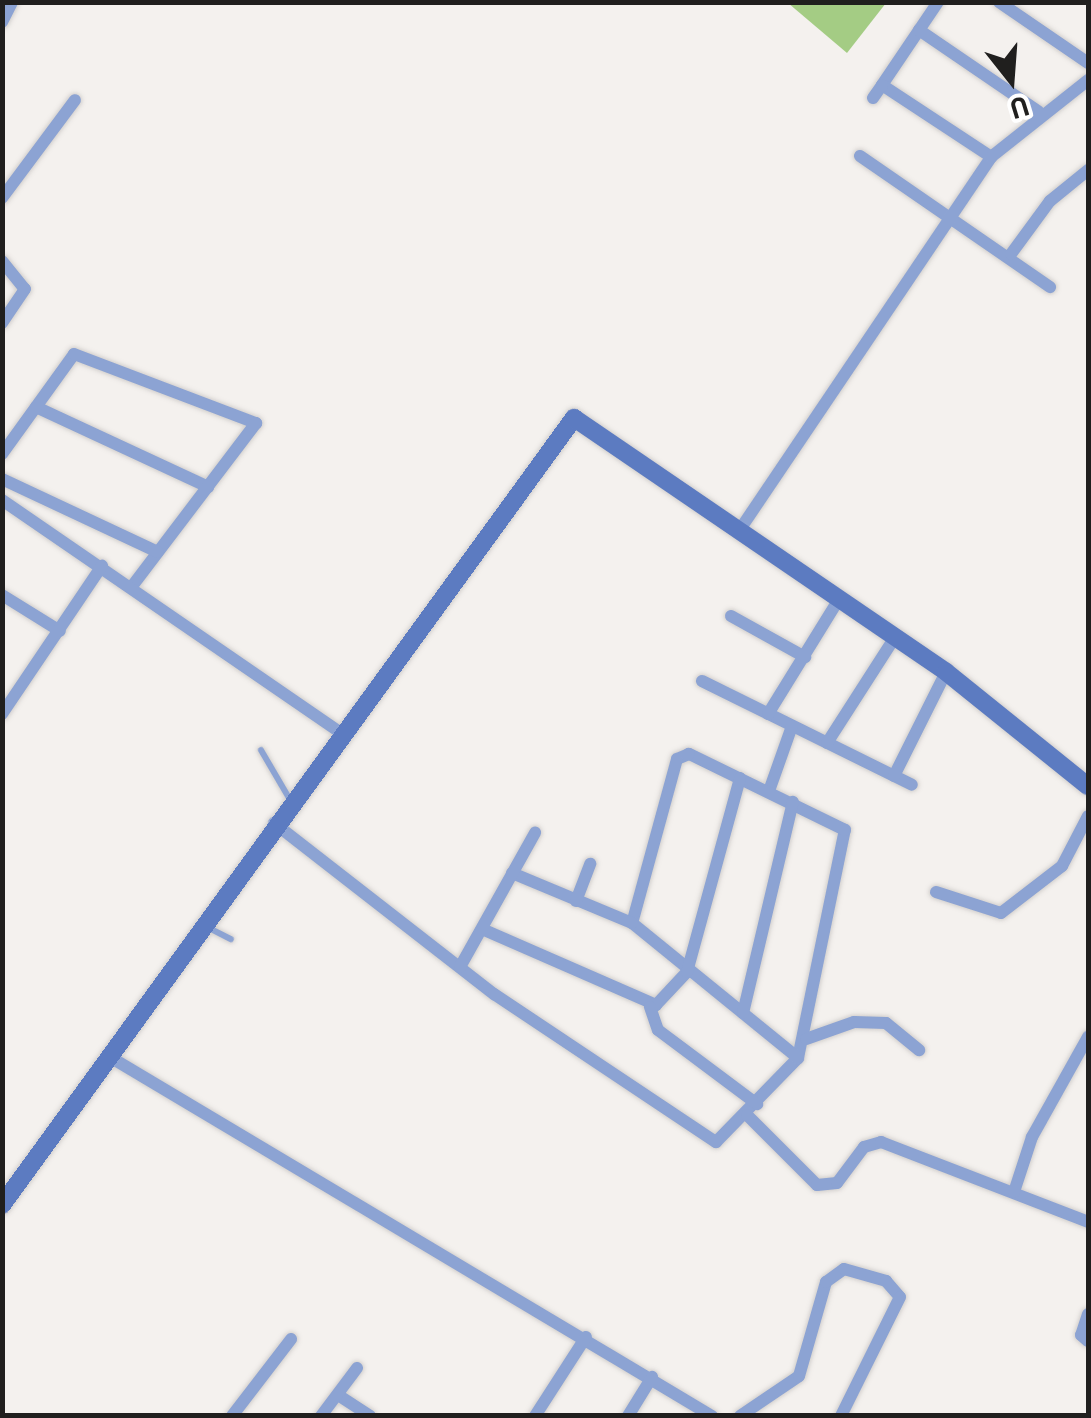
<!DOCTYPE html>
<style>
body{margin:0}
#map{position:relative;width:1091px;height:1418px;overflow:hidden;background:#f4f1ee;font-family:Barlow,sans-serif}
div>[style]{position:absolute}
.forest>*{inset:0;background:#a4cc84}
.roads{filter:drop-shadow(0 0 2px #d2cfcd) drop-shadow(0 0 2px #d2cfcd)}
.lane>*{height:6px;margin:-3px;padding:0 3px;transform-origin:3px;border-radius:3px;background:#8ca3d3}
.street>*{height:12px;margin:-6px;padding:0 6px;transform-origin:6px;border-radius:6px;background:#8ca3d3}
.secondary>*{height:18px;margin:-9px;padding:0 9px;transform-origin:9px;border-radius:9px;background:#5c7bc1}
span{translate:-50% -50%;white-space:nowrap;text-align:center;line-height:1.15;-webkit-text-stroke:10px #fff;paint-order:stroke}
.frame{position:absolute;inset:0;border:5px solid #201f1e;pointer-events:none}
.north{position:absolute;left:961px;top:30px;width:100px;height:100px;-webkit-text-stroke:8px #fff;paint-order:stroke;rotate:163deg;font-size:28px;font-weight:700;line-height:40px;text-align:center;color:#201f1e}
.north::after{content:'';display:block;margin:auto;width:35px;height:45px;background:#201f1e;clip-path:polygon(50% 0,100% 100%,50% 72%,0 100%)}
</style>
<div id="map">
<div class="forest">
<i style="clip-path:polygon(788px 3px,886px 3px,847px 53px)"></i>
</div>
<div class="roads">
<div class="lane">
<i style="left:261px;top:750px;width:56px;rotate:59.7deg"></i>
<i style="left:205px;top:926px;width:29px;rotate:27deg"></i>
</div>
<div class="street">
<i style="left:938px;top:2px;width:100px;rotate:124deg"></i>
<i style="left:882px;top:85px;width:131px;rotate:33.4deg"></i>
<i style="left:999px;top:2px;width:108px;rotate:34.4deg"></i>
<i style="left:2px;top:22px;width:22px;rotate:-63deg"></i>
<i style="left:919px;top:30px;width:145px;rotate:34.3deg"></i>
<i style="left:873px;top:98px;width:16px;rotate:-55deg"></i>
<i style="left:860px;top:156px;width:231px;rotate:34.6deg"></i>
<i style="left:2px;top:198px;width:122px;rotate:-53.3deg"></i>
<i style="left:1011px;top:254px;width:66px;rotate:-53.7deg"></i>
<i style="left:1050px;top:201px;width:49px;rotate:-39.2deg"></i>
<i style="left:2px;top:261px;width:36px;rotate:51deg"></i>
<i style="left:25px;top:289px;width:41px;rotate:124.1deg"></i>
<i style="left:36px;top:407px;width:190px;rotate:24.9deg"></i>
<i style="left:2px;top:454px;width:123px;rotate:-54.2deg"></i>
<i style="left:74px;top:354px;width:195px;rotate:20.8deg"></i>
<i style="left:256px;top:423px;width:203px;rotate:127.2deg"></i>
<i style="left:2px;top:479px;width:172px;rotate:25.1deg"></i>
<i style="left:2px;top:500px;width:409px;rotate:34.5deg"></i>
<i style="left:739px;top:531px;width:451px;rotate:-56deg"></i>
<i style="left:991px;top:157px;width:124px;rotate:-38.4deg"></i>
<i style="left:2px;top:595px;width:68px;rotate:31.8deg"></i>
<i style="left:731px;top:616px;width:85px;rotate:29deg"></i>
<i style="left:702px;top:681px;width:234px;rotate:26.3deg"></i>
<i style="left:2px;top:714px;width:179px;rotate:-56deg"></i>
<i style="left:768px;top:714px;width:135px;rotate:-58.3deg"></i>
<i style="left:827px;top:743px;width:126px;rotate:-57.3deg"></i>
<i style="left:894px;top:776px;width:116px;rotate:-63.4deg"></i>
<i style="left:769px;top:791px;width:69px;rotate:-70.5deg"></i>
<i style="left:274px;top:823px;width:279px;rotate:37.9deg"></i>
<i style="left:494px;top:994px;width:267px;rotate:33.7deg"></i>
<i style="left:716px;top:1142px;width:117px;rotate:-45.7deg"></i>
<i style="left:798px;top:1058px;width:233px;rotate:-78.4deg"></i>
<i style="left:845px;top:830px;width:174px;rotate:-154deg"></i>
<i style="left:689px;top:754px;width:13px;rotate:157deg"></i>
<i style="left:677px;top:759px;width:170px;rotate:105.3deg"></i>
<i style="left:632px;top:923px;width:214px;rotate:39.1deg"></i>
<i style="left:512px;top:873px;width:130px;rotate:22.6deg"></i>
<i style="left:936px;top:892px;width:68px;rotate:17.9deg"></i>
<i style="left:1001px;top:913px;width:77px;rotate:-37.6deg"></i>
<i style="left:1062px;top:866px;width:56px;rotate:-62.5deg"></i>
<i style="left:576px;top:901px;width:40px;rotate:-69deg"></i>
<i style="left:482px;top:929px;width:190px;rotate:23.6deg"></i>
<i style="left:656px;top:1005px;width:45px;rotate:-46.8deg"></i>
<i style="left:687px;top:972px;width:201px;rotate:-74.7deg"></i>
<i style="left:460px;top:967px;width:154px;rotate:-60.8deg"></i>
<i style="left:650px;top:1007px;width:24px;rotate:71deg"></i>
<i style="left:658px;top:1030px;width:124px;rotate:36.8deg"></i>
<i style="left:743px;top:1013px;width:217px;rotate:-76.7deg"></i>
<i style="left:806px;top:1039px;width:51px;rotate:-19.5deg"></i>
<i style="left:854px;top:1022px;width:32px;rotate:2deg"></i>
<i style="left:886px;top:1023px;width:43px;rotate:39.3deg"></i>
<i style="left:110px;top:1057px;width:701px;rotate:30.81deg"></i>
<i style="left:747px;top:1115px;width:99px;rotate:45deg"></i>
<i style="left:817px;top:1185px;width:20px;rotate:-6deg"></i>
<i style="left:837px;top:1183px;width:45px;rotate:-53.1deg"></i>
<i style="left:864px;top:1147px;width:18px;rotate:-16deg"></i>
<i style="left:881px;top:1142px;width:222px;rotate:21.1deg"></i>
<i style="left:1014px;top:1192px;width:58px;rotate:-71.9deg"></i>
<i style="left:1032px;top:1137px;width:115px;rotate:-60.8deg"></i>
<i style="left:1088px;top:1314px;width:22px;rotate:108deg"></i>
<i style="left:1081px;top:1335px;width:9px;rotate:41deg"></i>
<i style="left:338px;top:1395px;width:38px;rotate:33deg"></i>
<i style="left:232px;top:1416px;width:97px;rotate:-52.5deg"></i>
<i style="left:321px;top:1416px;width:60px;rotate:-53.1deg"></i>
<i style="left:535px;top:1416px;width:94px;rotate:-57.2deg"></i>
<i style="left:628px;top:1416px;width:46px;rotate:-58.4deg"></i>
<i style="left:740px;top:1416px;width:71px;rotate:-34.1deg"></i>
<i style="left:799px;top:1376px;width:98px;rotate:-74deg"></i>
<i style="left:826px;top:1282px;width:22px;rotate:-36deg"></i>
<i style="left:844px;top:1269px;width:44px;rotate:15.9deg"></i>
<i style="left:886px;top:1281px;width:21px;rotate:49deg"></i>
<i style="left:900px;top:1297px;width:133px;rotate:116.4deg"></i>
</div>
<div class="secondary">
<i style="left:2px;top:1205px;width:973px;rotate:-53.99deg"></i>
<i style="left:574px;top:418px;width:450px;rotate:34.3deg"></i>
<i style="left:946px;top:672px;width:182px;rotate:38.8deg"></i>
</div>
</div>
<div class="frame"></div>
<div class="north">U</div>
</div>
